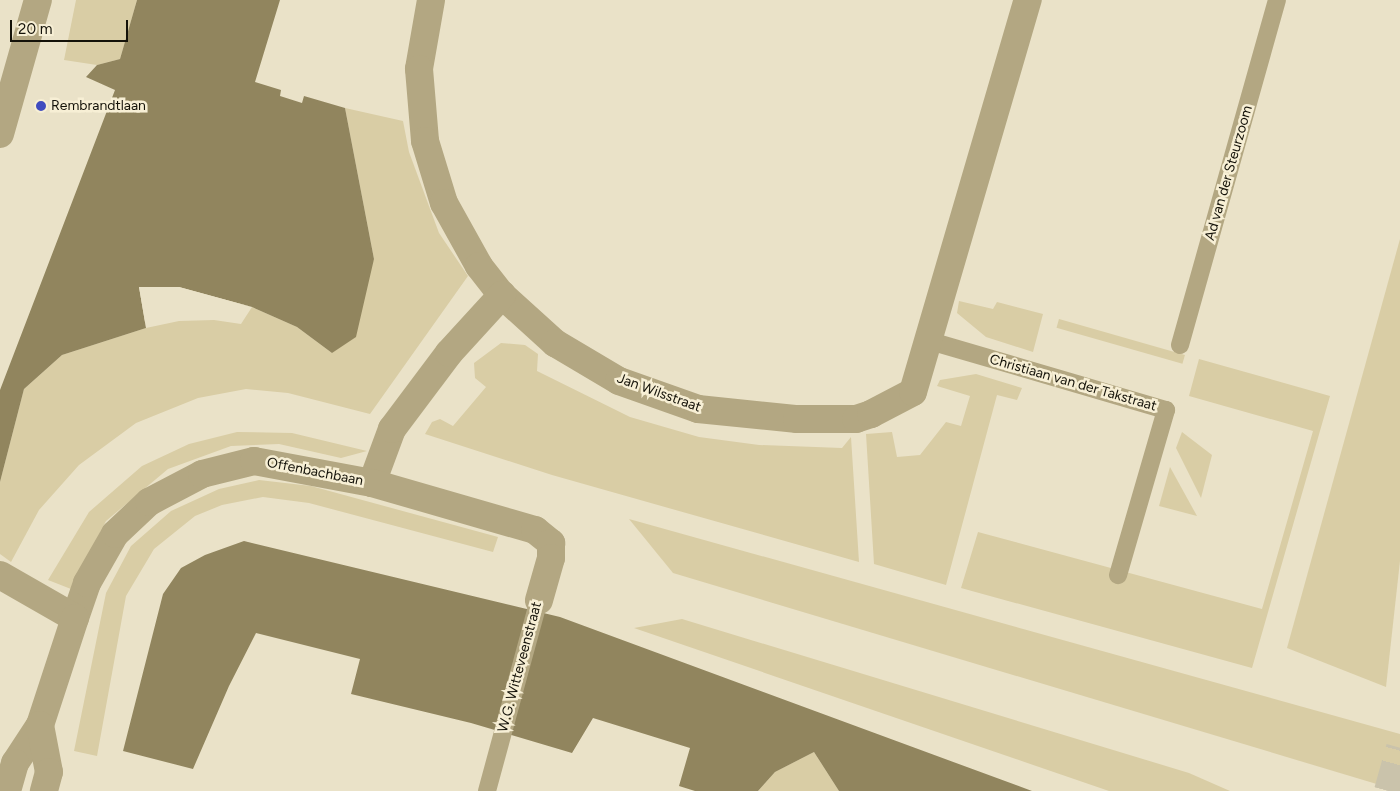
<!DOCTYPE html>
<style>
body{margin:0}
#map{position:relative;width:1400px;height:791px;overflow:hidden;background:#eae2c8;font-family:Figtree,sans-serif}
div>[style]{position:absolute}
.green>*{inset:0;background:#d9cda5;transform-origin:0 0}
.water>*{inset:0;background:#91855e}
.pier>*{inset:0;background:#eae2c8}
.secondary-tunnel>*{height:28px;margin-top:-14px;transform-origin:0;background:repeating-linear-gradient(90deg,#cac3ab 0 28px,transparent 0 42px)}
.service>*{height:18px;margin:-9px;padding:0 9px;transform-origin:9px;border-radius:9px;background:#b3a782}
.minor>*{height:28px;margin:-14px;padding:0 14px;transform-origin:14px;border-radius:14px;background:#b3a782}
.tertiary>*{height:28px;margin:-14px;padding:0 14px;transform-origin:14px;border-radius:14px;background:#b3a782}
.dots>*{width:14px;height:14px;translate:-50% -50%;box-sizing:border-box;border:2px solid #f7efd5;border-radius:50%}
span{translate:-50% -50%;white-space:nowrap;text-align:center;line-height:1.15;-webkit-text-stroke:5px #f7efd5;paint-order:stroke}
.poi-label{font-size:14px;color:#141209}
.left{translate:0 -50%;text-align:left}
.street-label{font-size:14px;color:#141209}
.scale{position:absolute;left:10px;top:20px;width:118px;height:22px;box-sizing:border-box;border:2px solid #141209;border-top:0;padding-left:6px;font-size:15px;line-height:18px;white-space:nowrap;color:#141209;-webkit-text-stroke:4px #f7efd5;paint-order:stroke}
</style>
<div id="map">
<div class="green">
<i style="clip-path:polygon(76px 0,137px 0,120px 59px,97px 65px,64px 60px)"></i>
<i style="clip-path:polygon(345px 108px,403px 121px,409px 152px,439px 233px,468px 276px,370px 414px,288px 393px,246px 389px,198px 398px,136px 423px,79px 465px,39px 510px,11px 562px,0 554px,0 482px,24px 389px,62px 355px,146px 328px,179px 321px,214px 320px,241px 324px,252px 307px,297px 327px,332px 353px,374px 259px)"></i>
<i style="clip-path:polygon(1400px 239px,1400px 561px,1386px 687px,1287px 648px)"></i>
<i style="clip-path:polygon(959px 301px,993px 309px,997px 302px,1043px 314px,1033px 352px,986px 337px,957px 313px)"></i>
<i style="left:1059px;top:319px;width:131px;height:9px;rotate:16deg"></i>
<i style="clip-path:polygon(501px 343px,525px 345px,538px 354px,537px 371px,630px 417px,699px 437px,759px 445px,842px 448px,851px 437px,859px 562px,552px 475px,425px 434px,432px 422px,440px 419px,453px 426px,486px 387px,475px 378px,474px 363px)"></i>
<i style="clip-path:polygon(1199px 359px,1330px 396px,1252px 668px,961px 588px,978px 532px,1262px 609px,1313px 431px,1189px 396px)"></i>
<i style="clip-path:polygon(976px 374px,1022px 388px,1017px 400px,997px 395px,946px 585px,874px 564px,866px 434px,892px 432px,897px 457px,920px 455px,946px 422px,961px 426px,970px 396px,937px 386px,940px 380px)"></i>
<i style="clip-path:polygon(237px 432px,292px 433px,367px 451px,341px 458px,279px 444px,231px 446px,168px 469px,106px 521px,71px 589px,48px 580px,89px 512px,142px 466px,189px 444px)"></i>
<i style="clip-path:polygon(1182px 432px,1212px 455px,1201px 498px,1176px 448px)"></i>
<i style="clip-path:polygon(1170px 467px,1197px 516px,1159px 506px)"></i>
<i style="clip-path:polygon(259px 480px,311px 486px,498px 537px,493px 552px,309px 503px,263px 497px,222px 505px,195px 516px,154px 549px,126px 596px,97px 756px,74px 751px,106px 593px,131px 546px,171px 511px,219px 489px)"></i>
<i style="clip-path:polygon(629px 519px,1400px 734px,1400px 791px,673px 573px)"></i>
<i style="clip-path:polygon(682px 619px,1189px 773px,1230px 791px,1109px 791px,634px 628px)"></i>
<i style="clip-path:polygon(814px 752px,839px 791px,758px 791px,775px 772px)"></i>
</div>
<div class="water">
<i style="clip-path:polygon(137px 0,280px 0,255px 82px,281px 90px,280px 96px,302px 103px,304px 96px,345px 108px,374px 259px,356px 337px,332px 353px,297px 327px,252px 307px,179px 287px,139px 287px,146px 328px,62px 355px,24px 389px,0 482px,0 390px,115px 90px,86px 77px,97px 65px,120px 59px)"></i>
<i style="clip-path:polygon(244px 541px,560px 617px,1032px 791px,839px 791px,814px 752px,775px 772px,758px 791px,695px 791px,679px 786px,690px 748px,593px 718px,572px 753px,471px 723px,351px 694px,360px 659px,256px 633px,229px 686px,193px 769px,123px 751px,163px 594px,181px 568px,205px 555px)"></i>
</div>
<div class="pier">
<i style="clip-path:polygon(139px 287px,179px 287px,252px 307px,178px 290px,142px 289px,146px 328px)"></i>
</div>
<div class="secondary-tunnel">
<i style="left:1388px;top:791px;width:45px;rotate:-74.4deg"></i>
</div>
<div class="service">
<i style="left:930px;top:341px;width:246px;rotate:16.3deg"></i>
<i style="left:1166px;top:410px;width:172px;rotate:106.2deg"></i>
<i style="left:1180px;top:345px;width:358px;rotate:-74.3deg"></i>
<i style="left:487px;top:791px;width:198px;rotate:-74.8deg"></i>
</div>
<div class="minor">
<i style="left:431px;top:0;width:70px;rotate:99.9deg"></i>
<i style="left:419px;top:69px;width:72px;rotate:85.2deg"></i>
<i style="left:425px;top:141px;width:65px;rotate:73deg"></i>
<i style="left:444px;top:203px;width:72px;rotate:60.9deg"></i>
<i style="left:479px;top:266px;width:37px;rotate:52deg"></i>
<i style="left:502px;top:295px;width:72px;rotate:42.2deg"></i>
<i style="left:555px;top:343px;width:74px;rotate:30.7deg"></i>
<i style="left:619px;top:381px;width:84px;rotate:19.5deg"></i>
<i style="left:698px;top:409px;width:100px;rotate:5.8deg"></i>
<i style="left:797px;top:419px;width:59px"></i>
<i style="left:856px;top:419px;width:16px;rotate:-18deg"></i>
<i style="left:871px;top:414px;width:47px;rotate:-27.6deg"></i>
<i style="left:913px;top:392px;width:409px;rotate:-73.7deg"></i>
<i style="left:372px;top:483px;width:58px;rotate:-69.7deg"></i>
<i style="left:392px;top:429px;width:95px;rotate:-53.1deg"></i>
<i style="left:449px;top:353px;width:79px;rotate:-47.6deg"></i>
<i style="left:75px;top:618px;width:37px;rotate:-71deg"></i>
<i style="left:87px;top:583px;width:56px;rotate:-60.3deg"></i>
<i style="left:115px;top:534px;width:47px;rotate:-43.3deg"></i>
<i style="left:149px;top:502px;width:60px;rotate:-27.8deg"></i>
<i style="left:202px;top:474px;width:54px;rotate:-14deg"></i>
<i style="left:254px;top:461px;width:120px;rotate:10.6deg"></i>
<i style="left:372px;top:483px;width:170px;rotate:16.1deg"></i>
<i style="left:535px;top:530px;width:21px;rotate:39deg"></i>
<i style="left:551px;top:543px;width:15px;rotate:90deg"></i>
<i style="left:551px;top:558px;width:44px;rotate:105.9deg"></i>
</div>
<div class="tertiary">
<i style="left:0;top:134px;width:139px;rotate:-74.2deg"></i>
<i style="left:0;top:575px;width:86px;rotate:29.8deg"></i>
<i style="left:75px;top:618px;width:113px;rotate:108.1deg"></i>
<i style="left:40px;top:725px;width:45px;rotate:123.3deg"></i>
<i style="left:15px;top:763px;width:29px;rotate:106deg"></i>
<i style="left:40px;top:725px;width:48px;rotate:79.2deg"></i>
<i style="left:49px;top:772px;width:20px;rotate:105deg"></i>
</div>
<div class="dots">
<i style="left:41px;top:106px;background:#3f4bbf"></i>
</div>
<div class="poi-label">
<span class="left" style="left:51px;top:106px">Rembrandtlaan</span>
</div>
<div class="street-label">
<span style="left:1229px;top:173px;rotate:-74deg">Ad van der Steurzoom</span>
<span style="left:1073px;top:383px;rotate:16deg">Christiaan van der Takstraat</span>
<span style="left:659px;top:393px;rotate:20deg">Jan Wilsstraat</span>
<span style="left:315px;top:472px;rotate:11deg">Offenbachbaan</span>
<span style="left:520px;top:667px;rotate:-75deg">W.G. Witteveenstraat</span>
</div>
<div class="scale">20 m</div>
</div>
